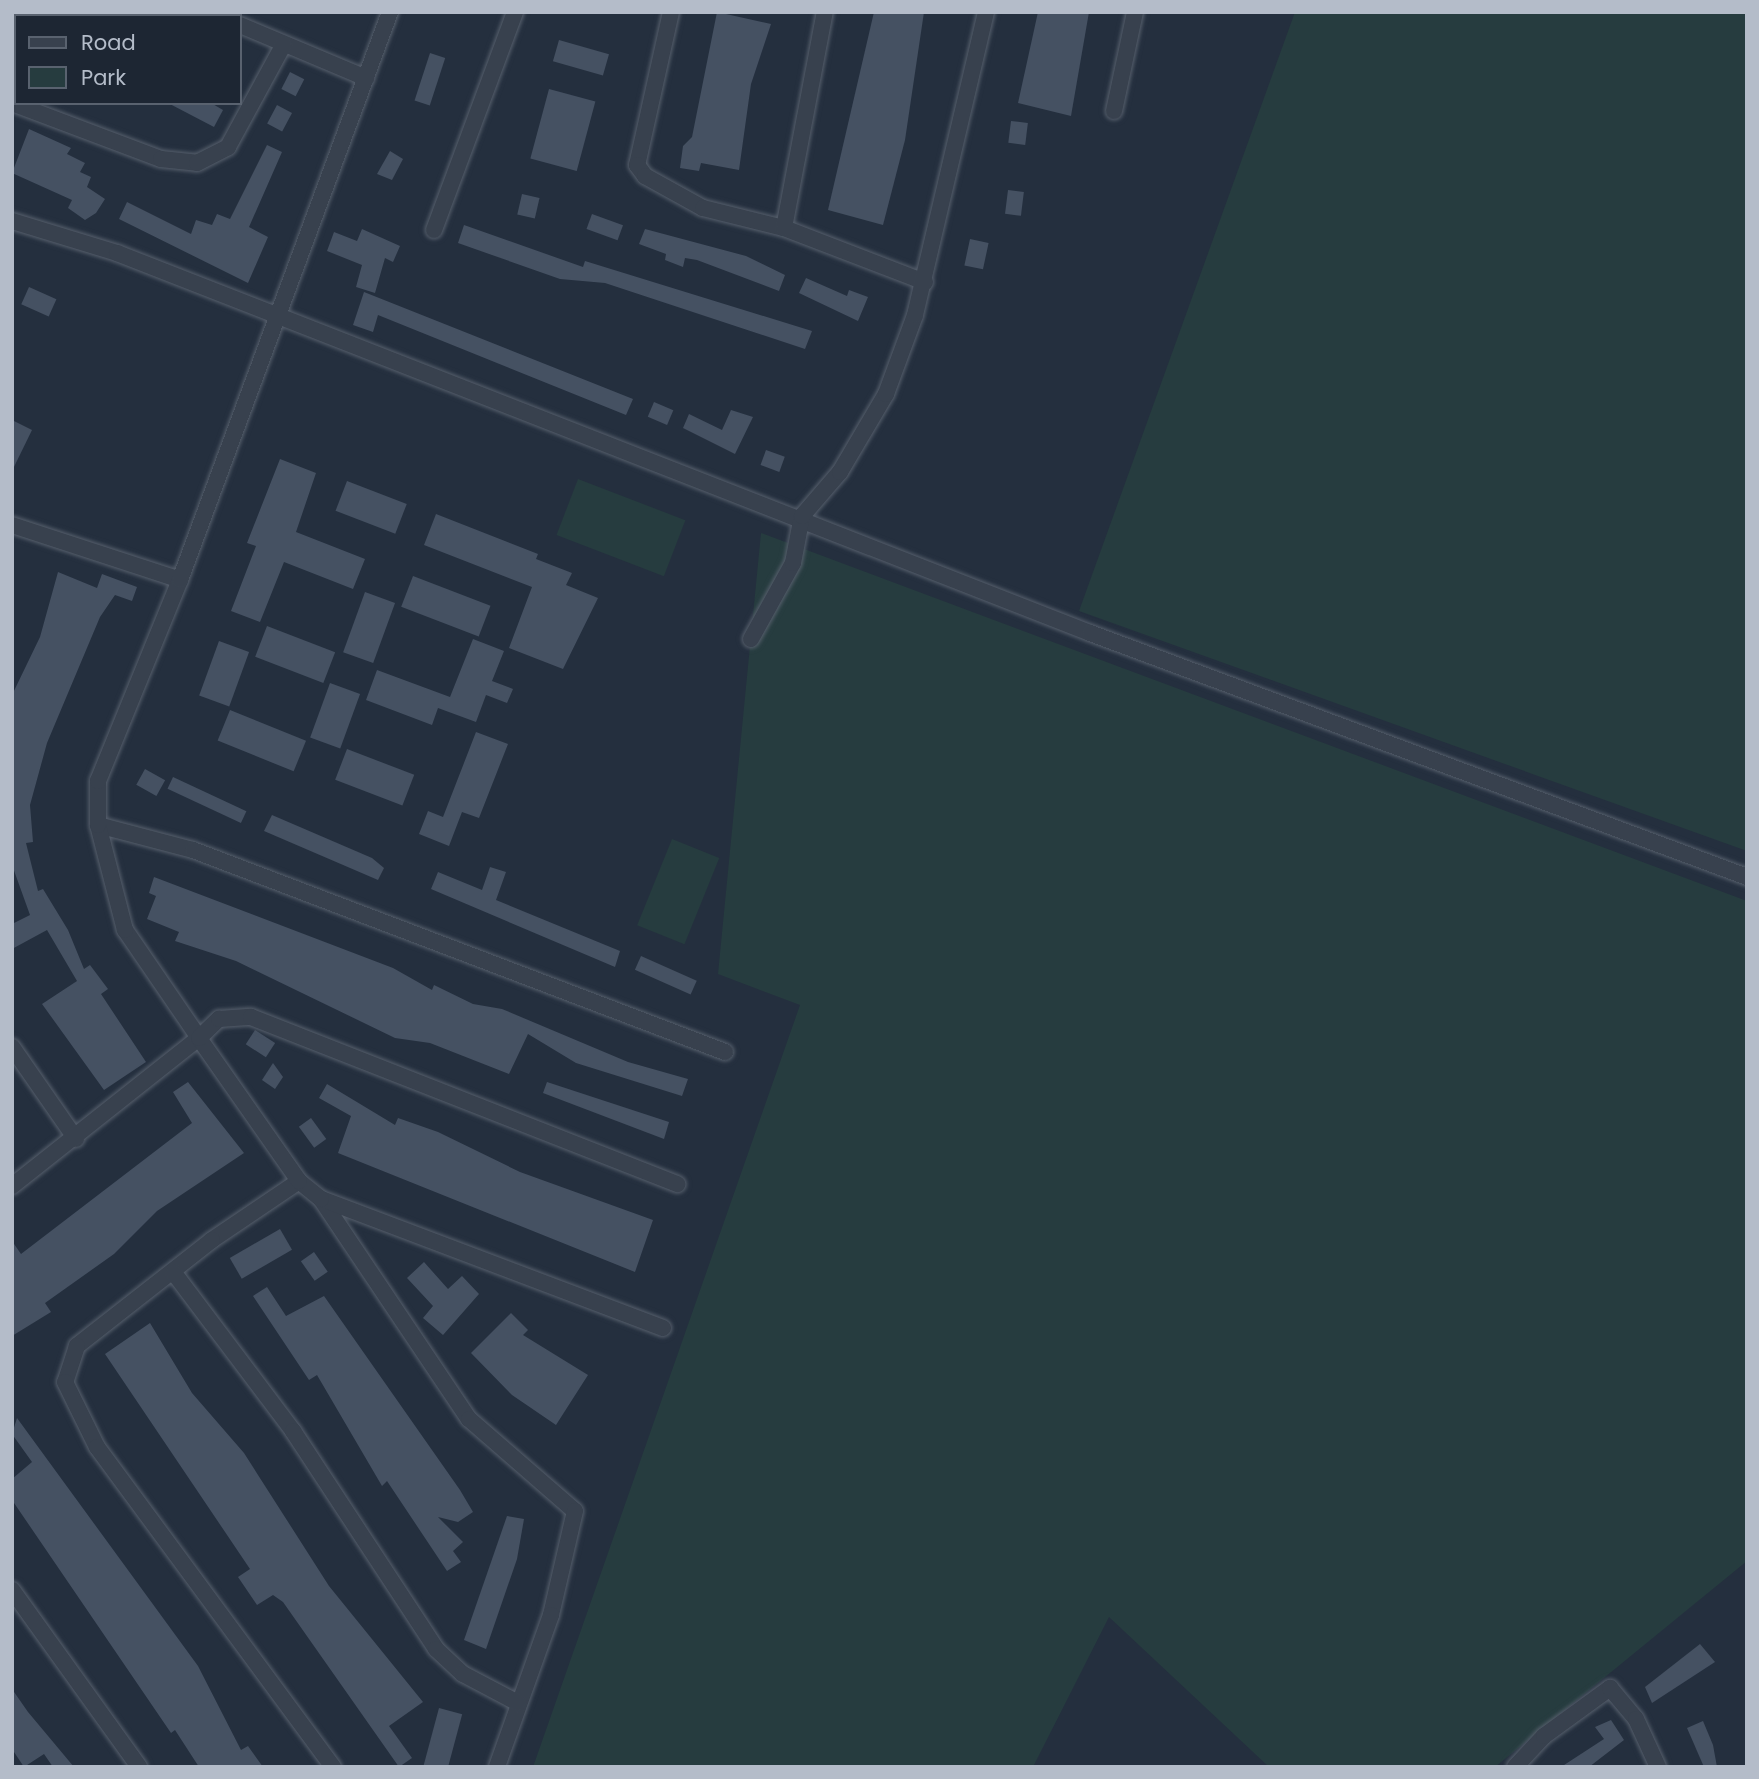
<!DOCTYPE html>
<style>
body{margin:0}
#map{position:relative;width:1759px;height:1779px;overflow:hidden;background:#242f3e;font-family:Poppins,sans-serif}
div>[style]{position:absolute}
.green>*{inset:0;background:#263c3f;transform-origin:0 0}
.building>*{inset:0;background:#455162;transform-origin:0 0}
.roads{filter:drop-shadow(0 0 2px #565f6c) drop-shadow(0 0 2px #565f6c)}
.street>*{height:16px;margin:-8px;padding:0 8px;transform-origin:8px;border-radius:8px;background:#38414e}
span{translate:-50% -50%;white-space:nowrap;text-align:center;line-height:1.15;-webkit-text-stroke:5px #1d2633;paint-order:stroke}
.frame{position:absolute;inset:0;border:14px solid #b4bcc9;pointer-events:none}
.legend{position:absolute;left:14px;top:14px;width:228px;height:91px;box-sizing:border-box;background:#1d2633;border:2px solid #59626f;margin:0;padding:9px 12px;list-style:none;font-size:21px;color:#b4bcc9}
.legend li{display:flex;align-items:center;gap:14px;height:35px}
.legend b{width:35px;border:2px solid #59626f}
</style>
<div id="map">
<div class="green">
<i style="clip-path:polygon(1295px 12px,1747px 12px,1747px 851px,1079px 611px)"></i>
<i style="left:578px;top:479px;width:115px;height:60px;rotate:21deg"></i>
<i style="clip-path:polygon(761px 533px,1747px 901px,1747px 1561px,1495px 1767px,1269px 1767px,1109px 1617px,1033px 1767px,533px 1767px,800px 1005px,718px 974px)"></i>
<i style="left:672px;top:839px;width:51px;height:93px;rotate:22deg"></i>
</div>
<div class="building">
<i style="clip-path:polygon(717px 12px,771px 24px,751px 84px,739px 170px,701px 163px,699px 171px,680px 168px,683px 146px,692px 137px)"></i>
<i style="clip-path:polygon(874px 12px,924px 12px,905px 140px,883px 225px,828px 210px)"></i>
<i style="clip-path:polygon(1038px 12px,1089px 12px,1071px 116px,1018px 103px)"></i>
<i style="left:559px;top:40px;width:52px;height:22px;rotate:16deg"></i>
<i style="left:430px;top:53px;width:16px;height:50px;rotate:18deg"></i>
<i style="left:290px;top:72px;width:16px;height:19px;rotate:27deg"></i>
<i style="left:549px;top:89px;width:48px;height:72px;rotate:15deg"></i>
<i style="clip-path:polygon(168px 103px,211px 103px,223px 110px,214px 127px)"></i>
<i style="left:277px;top:105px;width:17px;height:21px;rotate:28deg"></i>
<i style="left:1011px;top:121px;width:17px;height:22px;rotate:7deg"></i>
<i style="clip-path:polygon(29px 129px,71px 148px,67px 154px,85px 163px,80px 172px,91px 177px,87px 187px,105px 199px,96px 213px,85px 220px,68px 208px,72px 200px,12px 173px)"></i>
<i style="clip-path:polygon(267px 145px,282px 152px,249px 227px,268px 237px,248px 283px,119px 219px,127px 202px,191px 234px,196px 220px,212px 225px,217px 214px,230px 219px)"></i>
<i style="clip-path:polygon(390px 151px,403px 159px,392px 180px,377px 174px)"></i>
<i style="left:1008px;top:190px;width:16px;height:24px;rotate:7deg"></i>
<i style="left:522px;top:194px;width:18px;height:21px;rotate:13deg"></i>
<i style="left:592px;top:214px;width:33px;height:16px;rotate:20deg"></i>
<i style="clip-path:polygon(464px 225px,583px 267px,585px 261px,812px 331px,805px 349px,605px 283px,560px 279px,458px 243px)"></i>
<i style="clip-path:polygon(362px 229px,400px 246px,393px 262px,385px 258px,375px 293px,356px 287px,362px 265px,327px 251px,334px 232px,357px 241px)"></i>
<i style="clip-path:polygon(645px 229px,746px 256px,785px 275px,779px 291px,697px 260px,685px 258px,683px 267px,665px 260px,666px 254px,639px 244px)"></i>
<i style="left:970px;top:239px;width:19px;height:27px;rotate:12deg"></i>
<i style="clip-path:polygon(806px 278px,847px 296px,849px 290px,868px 297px,858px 321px,799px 293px)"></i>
<i style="left:29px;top:287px;width:30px;height:19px;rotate:24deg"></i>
<i style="clip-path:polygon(364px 292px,633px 399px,626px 415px,378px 315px,373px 332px,353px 325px)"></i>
<i style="left:654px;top:402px;width:21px;height:16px;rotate:23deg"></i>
<i style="clip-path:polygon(731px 410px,753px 417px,735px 454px,683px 428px,689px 414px,722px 430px)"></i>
<i style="clip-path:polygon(12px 420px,32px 430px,12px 471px)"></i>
<i style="left:766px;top:450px;width:20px;height:16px;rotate:20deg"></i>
<i style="clip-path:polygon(280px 459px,316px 473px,296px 532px,365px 559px,353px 589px,284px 562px,260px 622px,231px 611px,256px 546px,247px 543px)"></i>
<i style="left:347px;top:481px;width:64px;height:32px;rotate:21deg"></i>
<i style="clip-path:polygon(436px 514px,538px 554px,536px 559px,572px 573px,566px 585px,598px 598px,563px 669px,509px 648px,532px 587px,424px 545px)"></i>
<i style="clip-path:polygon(58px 572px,97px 588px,102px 574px,137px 587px,132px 601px,115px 595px,100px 617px,47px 743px,30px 805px,33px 842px,26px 843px,38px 891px,43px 889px,68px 930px,84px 969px,90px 965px,108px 989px,101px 994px,146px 1062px,104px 1090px,42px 1004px,77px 981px,47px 930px,12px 949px,12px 924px,30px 915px,12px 865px,12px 695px,40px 637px)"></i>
<i style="left:413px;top:576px;width:83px;height:33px;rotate:21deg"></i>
<i style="left:365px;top:592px;width:32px;height:64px;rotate:20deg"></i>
<i style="left:267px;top:626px;width:73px;height:33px;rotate:21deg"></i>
<i style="clip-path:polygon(473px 639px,504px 651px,492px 681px,513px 689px,507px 703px,486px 695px,476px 722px,438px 708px,432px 725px,366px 700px,377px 670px,450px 697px)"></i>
<i style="left:219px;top:641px;width:32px;height:58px;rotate:20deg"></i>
<i style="left:330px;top:683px;width:32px;height:58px;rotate:20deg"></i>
<i style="left:230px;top:710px;width:82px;height:33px;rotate:22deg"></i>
<i style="clip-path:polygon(476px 732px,508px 744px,479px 818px,462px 812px,449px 846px,419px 834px,428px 811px,443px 817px)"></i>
<i style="left:347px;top:749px;width:72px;height:33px;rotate:21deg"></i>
<i style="left:145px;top:769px;width:23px;height:18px;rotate:29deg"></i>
<i style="left:173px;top:777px;width:81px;height:13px;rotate:25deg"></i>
<i style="clip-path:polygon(272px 815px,372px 858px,384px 868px,378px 880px,264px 831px)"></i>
<i style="clip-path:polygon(490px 867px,506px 872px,496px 900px,620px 951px,615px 967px,431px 889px,438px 872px,482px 890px)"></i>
<i style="clip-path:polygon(154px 877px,393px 968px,432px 990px,434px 985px,473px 1004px,502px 1009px,628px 1062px,688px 1079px,682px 1096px,576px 1063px,528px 1034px,509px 1074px,430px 1043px,395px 1038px,236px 961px,175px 941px,179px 932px,147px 919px,156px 896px,149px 893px)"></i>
<i style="left:641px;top:956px;width:61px;height:15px;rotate:24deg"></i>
<i style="left:255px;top:1030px;width:24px;height:17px;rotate:33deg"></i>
<i style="clip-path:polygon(273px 1063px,283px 1077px,275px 1089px,262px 1080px)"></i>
<i style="clip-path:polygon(188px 1082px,244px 1153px,157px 1211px,114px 1254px,45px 1303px,51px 1312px,12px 1336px,12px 1241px,21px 1254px,192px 1123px,173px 1092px)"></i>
<i style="clip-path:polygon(547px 1082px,669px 1122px,664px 1139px,543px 1093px)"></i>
<i style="clip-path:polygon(327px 1084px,395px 1125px,398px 1118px,438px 1132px,520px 1172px,653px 1220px,635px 1272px,338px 1153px,351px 1116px,319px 1098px)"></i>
<i style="left:311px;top:1118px;width:26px;height:15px;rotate:54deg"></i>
<i style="left:280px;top:1229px;width:24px;height:58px;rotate:60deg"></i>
<i style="left:314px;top:1252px;width:24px;height:16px;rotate:55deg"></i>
<i style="clip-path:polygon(424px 1262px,448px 1289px,462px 1276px,479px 1294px,443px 1335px,423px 1318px,433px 1306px,407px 1278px)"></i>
<i style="clip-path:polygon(267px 1287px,286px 1316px,324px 1296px,460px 1490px,473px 1512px,458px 1522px,438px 1517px,463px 1542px,453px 1551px,461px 1562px,447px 1571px,387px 1481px,382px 1486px,317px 1375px,309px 1380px,253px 1296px)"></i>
<i style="clip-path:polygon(511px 1313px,528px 1330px,523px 1335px,588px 1375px,556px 1425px,512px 1395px,471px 1353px)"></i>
<i style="clip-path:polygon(150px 1323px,192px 1393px,244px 1453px,329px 1586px,423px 1702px,389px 1726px,412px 1758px,399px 1767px,283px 1602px,273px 1595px,257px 1605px,238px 1577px,250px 1569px,105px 1354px)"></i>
<i style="clip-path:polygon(17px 1418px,198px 1666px,241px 1750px,248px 1746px,263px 1767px,199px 1767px,175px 1730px,171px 1733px,12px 1500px,12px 1479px,32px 1462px,12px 1434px)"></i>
<i style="clip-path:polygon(507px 1516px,524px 1519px,517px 1559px,486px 1649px,464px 1640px)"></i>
<i style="clip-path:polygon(1700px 1644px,1715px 1662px,1652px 1703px,1645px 1687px)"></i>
<i style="clip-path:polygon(12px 1689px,28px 1712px,74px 1767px,53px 1767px,44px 1754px,24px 1767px,12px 1749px)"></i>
<i style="left:439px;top:1708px;width:24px;height:61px;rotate:15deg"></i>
<i style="clip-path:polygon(1611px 1720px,1624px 1740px,1589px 1767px,1561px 1767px,1604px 1739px,1595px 1727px)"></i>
<i style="clip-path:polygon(1703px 1721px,1713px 1745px,1717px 1767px,1704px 1767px,1687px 1728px)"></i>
</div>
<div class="roads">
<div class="street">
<i style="left:210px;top:12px;width:9px;rotate:27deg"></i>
<i style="left:671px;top:12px;width:157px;rotate:102.5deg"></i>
<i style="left:637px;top:165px;width:14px;rotate:54deg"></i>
<i style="left:645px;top:176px;width:66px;rotate:28.9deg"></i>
<i style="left:703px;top:208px;width:83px;rotate:13.9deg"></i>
<i style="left:784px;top:228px;width:151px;rotate:21deg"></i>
<i style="left:240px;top:25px;width:137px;rotate:22.8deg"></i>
<i style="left:12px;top:103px;width:159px;rotate:20.6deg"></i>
<i style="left:161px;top:159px;width:36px;rotate:6deg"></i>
<i style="left:197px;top:163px;width:35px;rotate:-27deg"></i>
<i style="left:228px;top:147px;width:117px;rotate:-61.5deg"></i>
<i style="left:1114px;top:111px;width:101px;rotate:-78deg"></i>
<i style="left:12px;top:221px;width:110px;rotate:16.9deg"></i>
<i style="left:117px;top:253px;width:1045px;rotate:21.33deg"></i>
<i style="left:1090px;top:633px;width:701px;rotate:20.37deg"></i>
<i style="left:784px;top:228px;width:220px;rotate:-79.3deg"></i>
<i style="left:434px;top:230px;width:233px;rotate:-69.6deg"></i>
<i style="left:12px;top:525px;width:177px;rotate:18.1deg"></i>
<i style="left:751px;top:639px;width:87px;rotate:-61.1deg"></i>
<i style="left:793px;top:563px;width:48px;rotate:-79.2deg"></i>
<i style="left:802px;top:516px;width:58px;rotate:-49.2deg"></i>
<i style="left:840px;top:472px;width:91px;rotate:-59.5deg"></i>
<i style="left:886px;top:394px;width:84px;rotate:-69.8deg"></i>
<i style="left:915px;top:315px;width:311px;rotate:-76.8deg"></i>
<i style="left:98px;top:825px;width:98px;rotate:14.7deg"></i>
<i style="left:193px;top:850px;width:569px;rotate:20.79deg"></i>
<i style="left:12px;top:1047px;width:112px;rotate:55.2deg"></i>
<i style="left:299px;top:1181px;width:105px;rotate:145.9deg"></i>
<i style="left:212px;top:1240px;width:172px;rotate:141.9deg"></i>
<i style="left:77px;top:1346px;width:38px;rotate:108deg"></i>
<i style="left:65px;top:1382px;width:72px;rotate:63.8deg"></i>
<i style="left:97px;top:1447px;width:398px;rotate:53.6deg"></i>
<i style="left:12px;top:1186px;width:238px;rotate:-38.4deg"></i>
<i style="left:199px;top:1038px;width:131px;rotate:-124.4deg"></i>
<i style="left:125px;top:930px;width:108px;rotate:-104.4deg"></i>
<i style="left:98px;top:825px;width:44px;rotate:-90deg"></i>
<i style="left:98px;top:781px;width:217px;rotate:-67.8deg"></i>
<i style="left:180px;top:580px;width:606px;rotate:-69.71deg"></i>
<i style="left:321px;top:1199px;width:265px;rotate:56.1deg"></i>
<i style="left:469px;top:1419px;width:140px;rotate:41deg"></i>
<i style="left:575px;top:1511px;width:107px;rotate:103deg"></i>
<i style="left:551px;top:1615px;width:161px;rotate:109.6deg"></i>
<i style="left:174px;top:1273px;width:198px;rotate:53deg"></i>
<i style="left:293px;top:1431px;width:261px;rotate:56.7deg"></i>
<i style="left:436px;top:1649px;width:37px;rotate:43deg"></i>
<i style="left:463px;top:1674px;width:62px;rotate:27.8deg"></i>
<i style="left:663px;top:1328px;width:366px;rotate:-159.3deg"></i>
<i style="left:321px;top:1199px;width:28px;rotate:-141deg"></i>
<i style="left:299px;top:1181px;width:174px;rotate:-125deg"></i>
<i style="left:199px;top:1038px;width:28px;rotate:-44deg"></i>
<i style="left:219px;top:1019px;width:32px;rotate:-4deg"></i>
<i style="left:251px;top:1017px;width:458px;rotate:21.4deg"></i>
<i style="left:12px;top:1590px;width:218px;rotate:54.3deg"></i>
<i style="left:1515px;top:1767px;width:42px;rotate:-46.9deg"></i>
<i style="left:1544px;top:1736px;width:82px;rotate:-36deg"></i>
<i style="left:1610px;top:1688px;width:40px;rotate:50deg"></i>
<i style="left:1636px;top:1719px;width:53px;rotate:65.4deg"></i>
</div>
</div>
<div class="frame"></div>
<ul class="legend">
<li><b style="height:9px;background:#38414e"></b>Road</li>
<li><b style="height:19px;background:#263c3f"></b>Park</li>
</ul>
</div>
